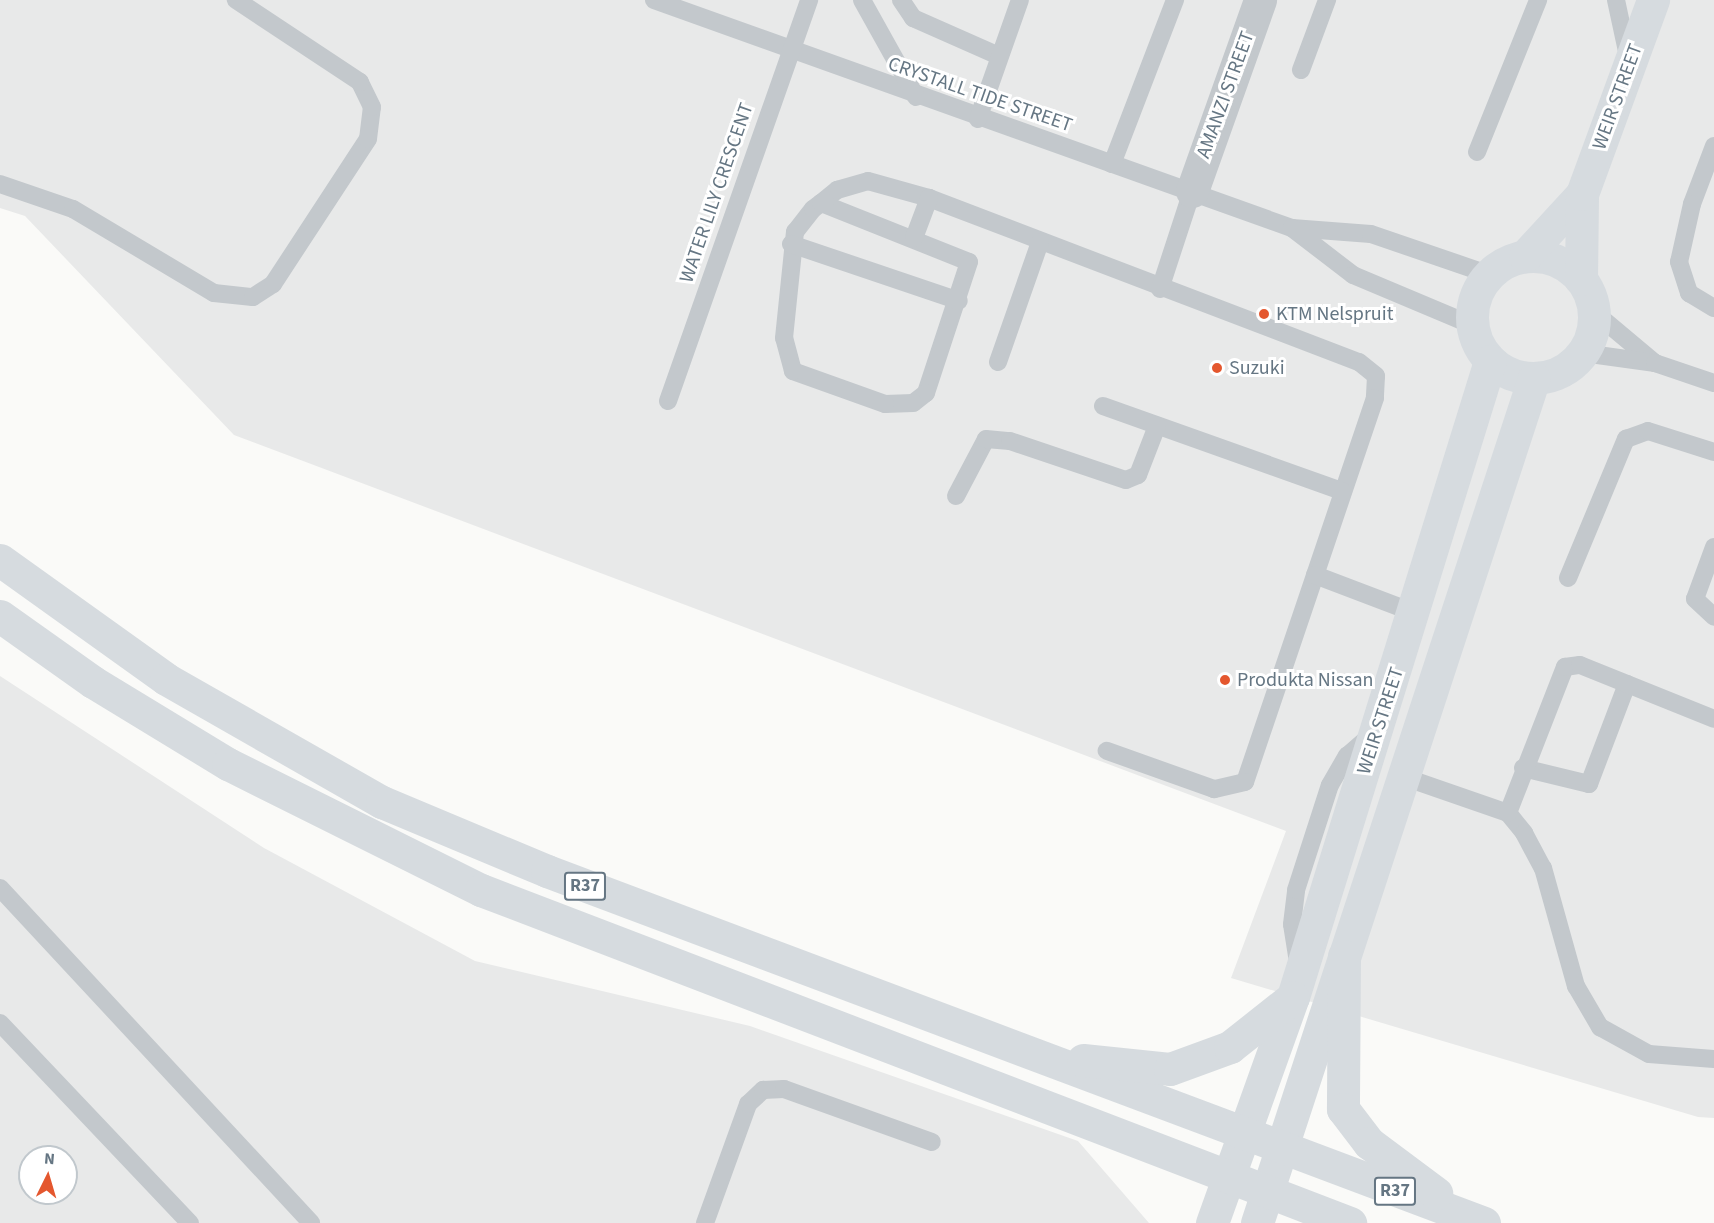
<!DOCTYPE html>
<style>
body{margin:0}
#map{position:relative;width:1714px;height:1223px;overflow:hidden;background:#fafaf8;font-family:"Source Sans 3",sans-serif}
div>[style]{position:absolute}
.built>*{inset:0;background:#e8e9e9}
.lane>*{height:18px;margin:-9px;padding:0 9px;transform-origin:9px;border-radius:9px;background:#c3c8cc}
.street>*{height:33px;margin:-16.5px;padding:0 16.5px;transform-origin:16.5px;border-radius:16.5px;background:#c3c8cc}
.secondary>*{height:33px;margin:-16.5px;padding:0 16.5px;transform-origin:16.5px;border-radius:16.5px;background:#d6dbdf}
.secondary>.ring{margin:-16.5px;padding:0;box-sizing:content-box;background:none;border:33px solid #d6dbdf;border-radius:50%}
.primary>*{height:33px;margin:-16.5px;padding:0 16.5px;transform-origin:16.5px;border-radius:16.5px;background:#d6dbdf}
.dots>*{width:16px;height:16px;translate:-50% -50%;box-sizing:border-box;border:3px solid #fff;border-radius:50%}
span{translate:-50% -50%;white-space:nowrap;text-align:center;line-height:1.15;-webkit-text-stroke:6px #fff;paint-order:stroke}
.shield-label span{padding:2px 4px;background:#fff;border:2px solid;border-radius:4px;-webkit-text-stroke-width:0}
.shield-label{font-size:18px;color:#657683;font-weight:700}
.street-label{font-size:20px;color:#657683}
.poi-label{font-size:20px;color:#657683}
.left{translate:0 -50%;text-align:left}
.north{position:absolute;left:18px;top:1145px;width:60px;height:60px;box-sizing:border-box;background:#fff;border:2px solid #c1c8cd;border-radius:50%;rotate:5deg;font-size:16px;font-weight:700;line-height:24px;text-align:center;color:#657683}
.north::after{content:'';display:block;margin:auto;width:21px;height:27px;background:#e4572e;clip-path:polygon(50% 0,100% 100%,50% 72%,0 100%)}
</style>
<div id="map">
<div class="built">
<i style="clip-path:polygon(0 0,1714px 0,1714px 1118px,1698px 1117px,1231px 978px,1286px 831px,234px 435px,25px 216px,0 208px)"></i>
<i style="clip-path:polygon(evenodd,0 676px,264px 848px,475px 961px,750px 1026px,1078px 1141px,1149px 1223px,0 1223px,0 676px,30px 1157px,66px 1157px,66px 1193px,30px 1193px,30px 1157px)"></i>
</div>
<div class="lane">
<i style="left:654px;top:0;width:678px;rotate:19.67deg"></i>
<i style="left:1292px;top:228px;width:79px;rotate:4.3deg"></i>
<i style="left:1371px;top:234px;width:124px;rotate:18.9deg"></i>
<i style="left:862px;top:0;width:111px;rotate:60.9deg"></i>
<i style="left:901px;top:0;width:22px;rotate:56deg"></i>
<i style="left:913px;top:18px;width:94px;rotate:23.8deg"></i>
<i style="left:1616px;top:0;width:57px;rotate:77.9deg"></i>
<i style="left:1301px;top:70px;width:75px;rotate:-69.6deg"></i>
<i style="left:978px;top:119px;width:126px;rotate:-70.6deg"></i>
<i style="left:1714px;top:146px;width:62px;rotate:110.8deg"></i>
<i style="left:1692px;top:204px;width:59px;rotate:102.6deg"></i>
<i style="left:1679px;top:262px;width:33px;rotate:72deg"></i>
<i style="left:1689px;top:293px;width:29px;rotate:31deg"></i>
<i style="left:1477px;top:152px;width:164px;rotate:-68.1deg"></i>
<i style="left:1112px;top:164px;width:176px;rotate:-69deg"></i>
<i style="left:0;top:184px;width:77px;rotate:18.9deg"></i>
<i style="left:73px;top:209px;width:164px;rotate:30.8deg"></i>
<i style="left:214px;top:293px;width:39px;rotate:6deg"></i>
<i style="left:253px;top:297px;width:24px;rotate:-33deg"></i>
<i style="left:273px;top:284px;width:173px;rotate:-56.8deg"></i>
<i style="left:368px;top:139px;width:32px;rotate:-83deg"></i>
<i style="left:372px;top:107px;width:28px;rotate:-116deg"></i>
<i style="left:360px;top:82px;width:149px;rotate:-146.5deg"></i>
<i style="left:821px;top:203px;width:159px;rotate:21.7deg"></i>
<i style="left:969px;top:262px;width:138px;rotate:108.2deg"></i>
<i style="left:926px;top:393px;width:16px;rotate:142deg"></i>
<i style="left:913px;top:403px;width:28px;rotate:178deg"></i>
<i style="left:885px;top:404px;width:98px;rotate:-160.3deg"></i>
<i style="left:793px;top:371px;width:34px;rotate:-105deg"></i>
<i style="left:784px;top:338px;width:107px;rotate:-84.1deg"></i>
<i style="left:795px;top:232px;width:29px;rotate:-52deg"></i>
<i style="left:813px;top:209px;width:10px;rotate:-37deg"></i>
<i style="left:821px;top:203px;width:21px;rotate:-39deg"></i>
<i style="left:837px;top:190px;width:32px;rotate:-16deg"></i>
<i style="left:868px;top:181px;width:63px;rotate:15.6deg"></i>
<i style="left:929px;top:198px;width:460px;rotate:20.9deg"></i>
<i style="left:1359px;top:362px;width:22px;rotate:39deg"></i>
<i style="left:1376px;top:376px;width:22px;rotate:93deg"></i>
<i style="left:1375px;top:398px;width:405px;rotate:108.7deg"></i>
<i style="left:1245px;top:782px;width:32px;rotate:167deg"></i>
<i style="left:1214px;top:789px;width:114px;rotate:-160.4deg"></i>
<i style="left:1292px;top:228px;width:77px;rotate:37.6deg"></i>
<i style="left:1353px;top:275px;width:129px;rotate:22.8deg"></i>
<i style="left:914px;top:238px;width:43px;rotate:-69.4deg"></i>
<i style="left:791px;top:244px;width:177px;rotate:18.7deg"></i>
<i style="left:1160px;top:289px;width:103px;rotate:-71.9deg"></i>
<i style="left:1594px;top:312px;width:80px;rotate:39.9deg"></i>
<i style="left:1583px;top:353px;width:73px;rotate:7.9deg"></i>
<i style="left:1655px;top:363px;width:62px;rotate:18.7deg"></i>
<i style="left:998px;top:362px;width:127px;rotate:-70.7deg"></i>
<i style="left:668px;top:401px;width:425px;rotate:-70.6deg"></i>
<i style="left:1103px;top:406px;width:254px;rotate:19.6deg"></i>
<i style="left:956px;top:496px;width:64px;rotate:-62.2deg"></i>
<i style="left:986px;top:439px;width:24px;rotate:5deg"></i>
<i style="left:1010px;top:441px;width:122px;rotate:18.6deg"></i>
<i style="left:1126px;top:480px;width:13px;rotate:-23deg"></i>
<i style="left:1138px;top:475px;width:53px;rotate:-68.8deg"></i>
<i style="left:1714px;top:547px;width:55px;rotate:110.1deg"></i>
<i style="left:1695px;top:599px;width:26px;rotate:43deg"></i>
<i style="left:1315px;top:575px;width:107px;rotate:20.8deg"></i>
<i style="left:1568px;top:578px;width:151px;rotate:-67.4deg"></i>
<i style="left:1626px;top:439px;width:23px;rotate:-20deg"></i>
<i style="left:1648px;top:431px;width:69px;rotate:17.7deg"></i>
<i style="left:1523px;top:768px;width:68px;rotate:13.6deg"></i>
<i style="left:1589px;top:784px;width:107px;rotate:-69.2deg"></i>
<i style="left:1404px;top:777px;width:110px;rotate:19.1deg"></i>
<i style="left:1508px;top:813px;width:26px;rotate:51deg"></i>
<i style="left:1524px;top:833px;width:40px;rotate:62deg"></i>
<i style="left:1543px;top:868px;width:123px;rotate:74.4deg"></i>
<i style="left:1576px;top:986px;width:48px;rotate:59.7deg"></i>
<i style="left:1600px;top:1027px;width:56px;rotate:28.9deg"></i>
<i style="left:1649px;top:1054px;width:65px;rotate:4.4deg"></i>
<i style="left:1508px;top:813px;width:157px;rotate:-68.7deg"></i>
<i style="left:1565px;top:667px;width:15px;rotate:-8deg"></i>
<i style="left:1580px;top:665px;width:144px;rotate:21.9deg"></i>
<i style="left:0;top:888px;width:457px;rotate:47.1deg"></i>
<i style="left:1298px;top:962px;width:38px;rotate:-99deg"></i>
<i style="left:1292px;top:924px;width:34px;rotate:-83deg"></i>
<i style="left:1296px;top:890px;width:110px;rotate:-72.1deg"></i>
<i style="left:1330px;top:785px;width:34px;rotate:-60deg"></i>
<i style="left:1347px;top:756px;width:30px;rotate:-41deg"></i>
<i style="left:0;top:1023px;width:276px;rotate:46.5deg"></i>
<i style="left:705px;top:1223px;width:127px;rotate:-70.1deg"></i>
<i style="left:748px;top:1104px;width:21px;rotate:-43deg"></i>
<i style="left:763px;top:1090px;width:21px;rotate:-3deg"></i>
<i style="left:784px;top:1089px;width:157px;rotate:19.7deg"></i>
</div>
<div class="street">
<i style="left:1192px;top:191px;width:203px;rotate:-70.4deg"></i>
</div>
<div class="secondary">
<i class="ring" style="left:1472px;top:256px;width:89px;height:89px"></i>
<i style="left:1525px;top:256px;width:84px;rotate:-47.4deg"></i>
<i style="left:1581px;top:279px;width:85px;rotate:-89.3deg"></i>
<i style="left:1582px;top:194px;width:207px;rotate:-69.9deg"></i>
<i style="left:1212px;top:1223px;width:240px;rotate:-70.3deg"></i>
<i style="left:1293px;top:997px;width:666px;rotate:-72.79deg"></i>
<i style="left:1257px;top:1223px;width:889px;rotate:-71.85deg"></i>
</div>
<div class="primary">
<i style="left:0;top:560px;width:204px;rotate:35.6deg"></i>
<i style="left:166px;top:679px;width:249px;rotate:29.7deg"></i>
<i style="left:382px;top:802px;width:179px;rotate:22.7deg"></i>
<i style="left:547px;top:871px;width:1001px;rotate:20.59deg"></i>
<i style="left:0;top:616px;width:114px;rotate:35.4deg"></i>
<i style="left:93px;top:682px;width:158px;rotate:31.3deg"></i>
<i style="left:228px;top:764px;width:283px;rotate:26.5deg"></i>
<i style="left:481px;top:890px;width:931px;rotate:20.97deg"></i>
<i style="left:1344px;top:956px;width:153px;rotate:90.4deg"></i>
<i style="left:1343px;top:1109px;width:43px;rotate:52.6deg"></i>
<i style="left:1369px;top:1143px;width:84px;rotate:36.7deg"></i>
<i style="left:1083px;top:1060px;width:87px;rotate:5.9deg"></i>
<i style="left:1170px;top:1069px;width:64px;rotate:-20.1deg"></i>
<i style="left:1230px;top:1047px;width:80px;rotate:-38.4deg"></i>
</div>
<div class="dots">
<i style="left:1264px;top:314px;background:#e4572e"></i>
<i style="left:1217px;top:368px;background:#e4572e"></i>
<i style="left:1225px;top:680px;background:#e4572e"></i>
</div>
<div class="shield-label">
<span style="left:585px;top:886px">R37</span>
<span style="left:1395px;top:1191px">R37</span>
</div>
<div class="street-label">
<span style="left:980px;top:95px;rotate:19deg">CRYSTALL TIDE STREET</span>
<span style="left:1226px;top:95px;rotate:-70deg">AMANZI STREET</span>
<span style="left:1618px;top:97px;rotate:-70deg">WEIR STREET</span>
<span style="left:717px;top:193px;rotate:-71deg">WATER LILY CRESCENT</span>
<span style="left:1381px;top:721px;rotate:-72deg">WEIR STREET</span>
</div>
<div class="poi-label">
<span class="left" style="left:1276px;top:314px">KTM Nelspruit</span>
<span class="left" style="left:1229px;top:368px">Suzuki</span>
<span class="left" style="left:1237px;top:680px">Produkta Nissan</span>
</div>
<div class="north">N</div>
</div>
